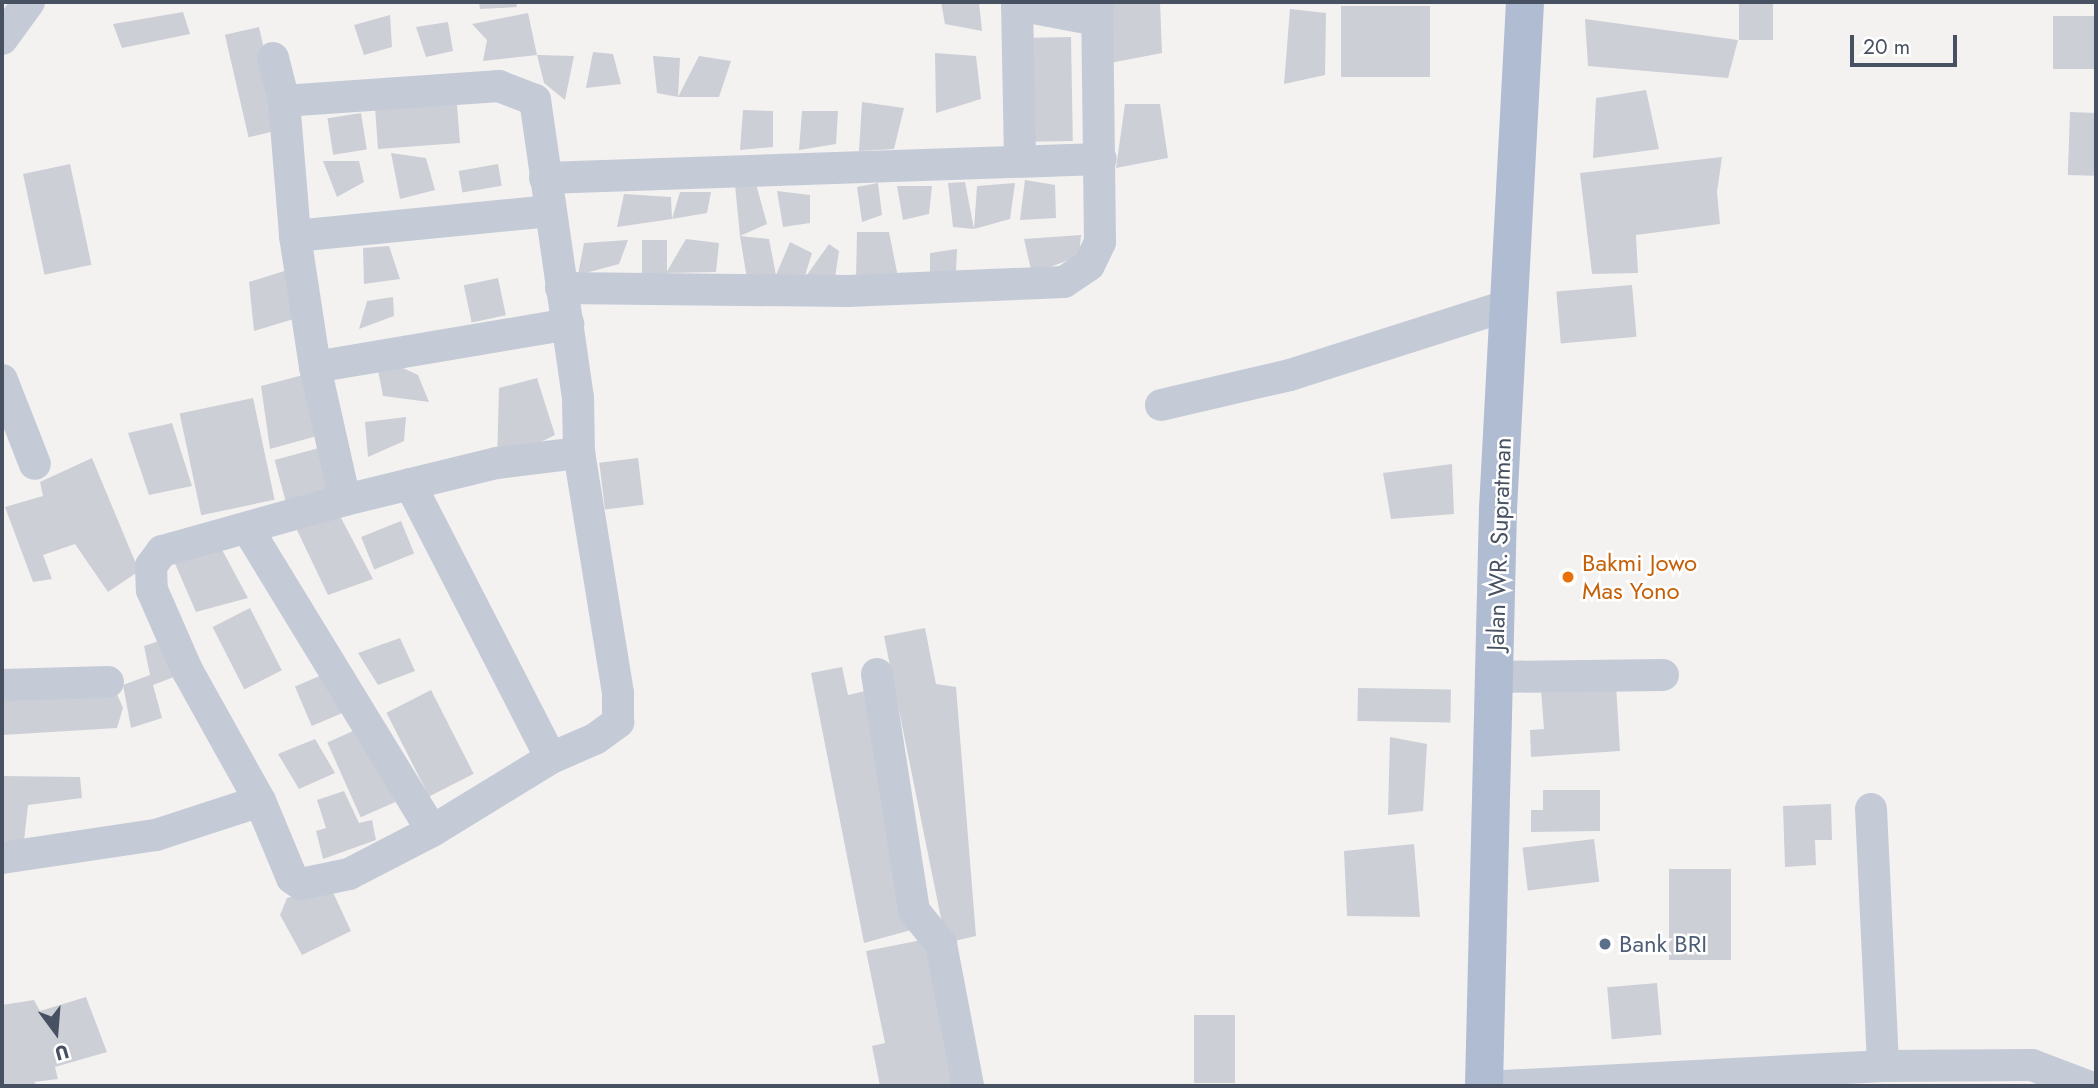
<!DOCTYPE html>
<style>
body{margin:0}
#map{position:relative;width:2098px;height:1088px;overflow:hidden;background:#f4f1f1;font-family:Jost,sans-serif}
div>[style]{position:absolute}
.building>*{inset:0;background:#cdcfd7;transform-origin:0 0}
.minor>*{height:32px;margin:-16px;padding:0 16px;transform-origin:16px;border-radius:16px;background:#c4cbd7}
.primary>*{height:38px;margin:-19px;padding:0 19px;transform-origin:19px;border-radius:19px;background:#afbcd2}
.dots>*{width:19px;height:19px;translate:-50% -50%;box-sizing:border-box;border:4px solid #fff;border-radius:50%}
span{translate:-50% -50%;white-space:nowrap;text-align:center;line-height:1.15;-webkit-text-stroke:5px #fff;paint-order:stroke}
.street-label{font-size:24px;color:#475161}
.food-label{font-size:24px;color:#c56008}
.left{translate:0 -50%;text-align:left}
.service-label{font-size:24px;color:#4e5e75}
.frame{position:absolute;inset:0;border:4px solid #475161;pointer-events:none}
.north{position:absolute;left:21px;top:997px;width:70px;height:70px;-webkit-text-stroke:5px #fff;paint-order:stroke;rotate:164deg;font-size:19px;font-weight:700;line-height:28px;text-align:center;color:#475161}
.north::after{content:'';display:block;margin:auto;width:24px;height:32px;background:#475161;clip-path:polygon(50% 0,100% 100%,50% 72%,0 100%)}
.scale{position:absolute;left:1850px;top:35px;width:107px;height:32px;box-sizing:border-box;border:4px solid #475161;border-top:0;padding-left:9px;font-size:21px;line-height:24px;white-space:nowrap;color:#475161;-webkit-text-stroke:5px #fff;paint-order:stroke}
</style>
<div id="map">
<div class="building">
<i style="clip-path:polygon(479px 2px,516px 2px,517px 7px,480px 9px)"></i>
<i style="clip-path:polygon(941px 2px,979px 2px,982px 31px,945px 24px)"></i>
<i style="clip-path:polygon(1113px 2px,1160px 2px,1162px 53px,1110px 63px)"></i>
<i style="left:1739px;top:2px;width:34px;height:38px"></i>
<i style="left:1341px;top:6px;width:89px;height:71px"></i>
<i style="clip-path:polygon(1290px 9px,1326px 13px,1325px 75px,1284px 84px)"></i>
<i style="clip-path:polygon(183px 12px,190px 34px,122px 48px,113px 24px)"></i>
<i style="clip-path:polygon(528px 13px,537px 55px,574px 56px,565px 100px,544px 83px,537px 55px,483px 61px,487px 40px,472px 24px)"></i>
<i style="clip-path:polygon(390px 15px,392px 47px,364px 55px,354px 25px)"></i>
<i style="left:2096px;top:16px;width:53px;height:43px;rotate:90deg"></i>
<i style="clip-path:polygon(1585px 19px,1738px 40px,1728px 78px,1588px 66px)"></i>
<i style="clip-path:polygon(448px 22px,453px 51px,426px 57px,416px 27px)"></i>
<i style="left:259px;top:27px;width:105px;height:35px;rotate:77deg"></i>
<i style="left:1071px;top:37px;width:104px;height:40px;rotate:89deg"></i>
<i style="clip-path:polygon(593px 52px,613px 54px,621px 84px,586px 88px)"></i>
<i style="clip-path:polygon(935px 53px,976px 56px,981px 99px,936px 113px)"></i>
<i style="clip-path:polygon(653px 56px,680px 58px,678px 97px,657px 93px)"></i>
<i style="clip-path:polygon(699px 56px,731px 61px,719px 97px,678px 97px)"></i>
<i style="clip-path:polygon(1646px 90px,1659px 149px,1593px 158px,1596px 98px)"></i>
<i style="clip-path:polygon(456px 93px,460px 143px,378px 149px,375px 107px)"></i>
<i style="clip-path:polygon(862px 102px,904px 108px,894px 149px,859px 151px)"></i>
<i style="clip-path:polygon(1125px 104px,1160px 104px,1168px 158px,1116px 168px)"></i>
<i style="clip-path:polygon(743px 110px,773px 111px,773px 147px,740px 150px)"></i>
<i style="clip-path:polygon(802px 111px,838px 111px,836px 144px,799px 150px)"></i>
<i style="left:2070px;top:112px;width:26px;height:63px;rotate:2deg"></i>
<i style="left:361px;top:113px;width:37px;height:34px;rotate:81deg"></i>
<i style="clip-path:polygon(391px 153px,426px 158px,435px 190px,400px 199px)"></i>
<i style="clip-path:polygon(1722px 157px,1717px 192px,1720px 224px,1636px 235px,1638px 273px,1592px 274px,1580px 173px)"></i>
<i style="clip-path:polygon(323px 161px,359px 161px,364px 182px,337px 197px)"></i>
<i style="left:70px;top:164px;width:103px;height:48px;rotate:78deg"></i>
<i style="left:498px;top:164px;width:22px;height:40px;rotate:80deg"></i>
<i style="clip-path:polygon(1025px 180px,1055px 185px,1056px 218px,1020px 220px)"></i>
<i style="clip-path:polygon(965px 182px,974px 229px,953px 227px,948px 183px)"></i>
<i style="clip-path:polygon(878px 183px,882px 215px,862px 222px,857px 187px)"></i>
<i style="clip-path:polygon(1015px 183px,1010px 219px,974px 229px,977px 186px)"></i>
<i style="clip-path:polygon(756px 184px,767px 224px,740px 236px,769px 239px,776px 275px,747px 279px,740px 236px,735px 185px)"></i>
<i style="clip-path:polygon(897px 186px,932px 186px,929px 214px,903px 220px)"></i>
<i style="clip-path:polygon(777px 191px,810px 195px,810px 223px,783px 227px)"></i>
<i style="clip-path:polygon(680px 192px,711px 192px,707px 213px,672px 219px,617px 227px,624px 194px,671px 197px,672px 219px)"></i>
<i style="clip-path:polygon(857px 232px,889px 232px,898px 277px,856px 280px)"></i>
<i style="clip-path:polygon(1081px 235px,1079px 256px,1032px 274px,1024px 239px)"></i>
<i style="clip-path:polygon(686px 239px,719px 243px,716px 272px,666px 273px)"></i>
<i style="clip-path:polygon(628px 240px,619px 264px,578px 275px,584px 243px)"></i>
<i style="left:642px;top:240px;width:25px;height:34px"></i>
<i style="clip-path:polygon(790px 242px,812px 253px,804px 279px,829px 244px,839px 251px,835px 278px,804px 279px,776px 275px)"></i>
<i style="clip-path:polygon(389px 246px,400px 279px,364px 284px,363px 248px)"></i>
<i style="clip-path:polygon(957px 249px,956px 271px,930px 275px,930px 253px)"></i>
<i style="clip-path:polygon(294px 268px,307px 315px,254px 331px,249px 282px)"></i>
<i style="left:498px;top:278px;width:38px;height:35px;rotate:78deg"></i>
<i style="left:1632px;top:285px;width:52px;height:76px;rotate:85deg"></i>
<i style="clip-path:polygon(393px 297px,394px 316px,359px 329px,367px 301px)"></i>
<i style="clip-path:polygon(375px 355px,418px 375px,429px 402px,383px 396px)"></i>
<i style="clip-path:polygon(307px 374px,317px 436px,270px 449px,261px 386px)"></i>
<i style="clip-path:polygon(537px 378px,555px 435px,497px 463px,499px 388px)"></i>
<i style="left:253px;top:398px;width:104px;height:75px;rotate:78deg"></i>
<i style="clip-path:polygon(406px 417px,404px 441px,368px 457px,365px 422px)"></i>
<i style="clip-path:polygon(172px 423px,192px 486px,149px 495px,128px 433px)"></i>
<i style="left:319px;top:448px;width:43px;height:46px;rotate:75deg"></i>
<i style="clip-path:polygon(92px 458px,139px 571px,108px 592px,75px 544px,43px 555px,52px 579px,33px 582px,5px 507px,43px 496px,40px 482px)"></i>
<i style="left:638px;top:458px;width:47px;height:39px;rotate:83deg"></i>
<i style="clip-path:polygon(1452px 464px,1454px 514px,1391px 519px,1383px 473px)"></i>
<i style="clip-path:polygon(339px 514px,373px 579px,328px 595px,296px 528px)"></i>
<i style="left:401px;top:521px;width:35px;height:43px;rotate:68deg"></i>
<i style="clip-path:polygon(220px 546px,248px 598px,196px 612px,173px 559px)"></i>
<i style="left:250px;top:608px;width:70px;height:42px;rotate:63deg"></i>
<i style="clip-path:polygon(925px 628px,936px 684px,956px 687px,976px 936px,946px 943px,884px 636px)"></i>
<i style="clip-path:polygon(400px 638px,415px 671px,378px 685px,358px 653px)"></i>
<i style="clip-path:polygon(165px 639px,179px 675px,153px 685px,162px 718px,131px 728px,123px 685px,150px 675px,144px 646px)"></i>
<i style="clip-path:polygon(842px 667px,848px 695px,870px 690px,911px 930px,864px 943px,811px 673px)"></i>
<i style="left:329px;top:672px;width:43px;height:37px;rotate:67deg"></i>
<i style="clip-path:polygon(1616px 685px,1620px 751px,1531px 757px,1530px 730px,1544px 729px,1541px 690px)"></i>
<i style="clip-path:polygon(114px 687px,123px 708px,117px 728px,2px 735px,2px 690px)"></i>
<i style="left:1358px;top:688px;width:93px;height:33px;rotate:1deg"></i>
<i style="left:431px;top:690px;width:94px;height:50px;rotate:63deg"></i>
<i style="left:362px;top:727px;width:82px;height:38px;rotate:66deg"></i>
<i style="clip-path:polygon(1390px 737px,1427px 744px,1423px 811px,1388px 815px)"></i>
<i style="clip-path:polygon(315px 739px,335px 773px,299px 789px,278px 754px)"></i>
<i style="clip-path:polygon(2px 776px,80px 777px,82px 798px,28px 805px,24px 841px,2px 842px)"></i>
<i style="clip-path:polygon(1543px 790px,1600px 790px,1600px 831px,1531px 832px,1531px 810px,1543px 810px)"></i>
<i style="clip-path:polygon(344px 791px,359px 823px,372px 820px,376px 840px,323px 859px,316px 831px,326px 828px,317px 800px)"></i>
<i style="clip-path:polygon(1831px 804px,1832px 840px,1815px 840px,1816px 865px,1785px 867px,1783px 806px)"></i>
<i style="left:1594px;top:839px;width:43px;height:72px;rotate:83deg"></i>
<i style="clip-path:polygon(1414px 844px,1420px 917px,1347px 916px,1344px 851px)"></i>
<i style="left:1669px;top:869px;width:62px;height:91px"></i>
<i style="clip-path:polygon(330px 886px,351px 931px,302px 955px,280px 915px,287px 898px)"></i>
<i style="clip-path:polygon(927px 939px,956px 1086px,880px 1086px,872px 1046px,885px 1043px,866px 951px)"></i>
<i style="left:1657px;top:983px;width:52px;height:50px;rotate:85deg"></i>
<i style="clip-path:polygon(86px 997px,107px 1052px,55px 1067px,58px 1079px,34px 1082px,38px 1086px,2px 1086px,2px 1005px,34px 1000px,40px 1011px)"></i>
<i style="left:1194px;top:1015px;width:41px;height:68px"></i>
</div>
<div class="minor">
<i style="left:1017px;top:2px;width:156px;rotate:88.9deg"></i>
<i style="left:1017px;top:5px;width:81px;rotate:10.6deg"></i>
<i style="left:2px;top:39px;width:46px;rotate:-53.9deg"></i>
<i style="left:273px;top:58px;width:44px;rotate:75.7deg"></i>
<i style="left:284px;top:101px;width:135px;rotate:85.3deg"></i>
<i style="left:295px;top:236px;width:133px;rotate:81.3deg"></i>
<i style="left:315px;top:367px;width:136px;rotate:77.3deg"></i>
<i style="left:345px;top:500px;width:190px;rotate:164.4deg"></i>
<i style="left:162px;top:551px;width:19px;rotate:126deg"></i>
<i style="left:151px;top:566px;width:24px;rotate:88deg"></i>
<i style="left:152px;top:590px;width:87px;rotate:66.4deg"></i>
<i style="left:187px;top:670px;width:150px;rotate:60.9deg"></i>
<i style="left:260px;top:801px;width:83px;rotate:67.4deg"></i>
<i style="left:292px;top:878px;width:11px;rotate:34deg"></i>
<i style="left:301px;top:884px;width:49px;rotate:-11.8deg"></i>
<i style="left:349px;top:874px;width:93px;rotate:-27.4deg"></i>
<i style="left:432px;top:831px;width:140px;rotate:-31.5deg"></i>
<i style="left:551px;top:758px;width:48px;rotate:-23.4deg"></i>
<i style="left:595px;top:739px;width:29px;rotate:-36deg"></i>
<i style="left:618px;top:722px;width:29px;rotate:-90deg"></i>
<i style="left:618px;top:693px;width:243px;rotate:-99.2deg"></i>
<i style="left:579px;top:453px;width:55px;rotate:-91deg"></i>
<i style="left:578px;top:398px;width:301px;rotate:-98.2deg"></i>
<i style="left:535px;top:100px;width:39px;rotate:-159deg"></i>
<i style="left:499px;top:86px;width:216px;rotate:176deg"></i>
<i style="left:545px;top:178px;width:556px;rotate:-1.96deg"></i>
<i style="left:295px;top:236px;width:254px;rotate:-5.6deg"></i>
<i style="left:561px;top:288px;width:287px;rotate:0.6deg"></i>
<i style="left:848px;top:291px;width:216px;rotate:-2.4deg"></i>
<i style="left:1064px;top:282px;width:30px;rotate:-34deg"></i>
<i style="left:1089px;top:265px;width:25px;rotate:-64deg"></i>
<i style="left:1100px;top:242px;width:240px;rotate:-90.7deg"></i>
<i style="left:315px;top:367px;width:257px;rotate:-9.6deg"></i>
<i style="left:2px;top:380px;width:90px;rotate:68.6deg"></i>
<i style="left:1161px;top:405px;width:132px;rotate:-13.1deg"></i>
<i style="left:1290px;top:375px;width:230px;rotate:-17.7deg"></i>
<i style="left:410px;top:484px;width:308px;rotate:62.8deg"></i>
<i style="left:345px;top:500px;width:156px;rotate:-13.7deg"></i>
<i style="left:497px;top:463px;width:83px;rotate:-7deg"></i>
<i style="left:249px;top:531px;width:351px;rotate:58.6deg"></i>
<i style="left:877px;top:674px;width:240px;rotate:81.1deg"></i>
<i style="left:914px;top:911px;width:43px;rotate:50.7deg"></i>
<i style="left:941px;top:944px;width:145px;rotate:79.2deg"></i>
<i style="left:1494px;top:677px;width:169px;rotate:-0.7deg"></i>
<i style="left:2px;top:685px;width:106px;rotate:-1.6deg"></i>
<i style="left:1871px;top:809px;width:257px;rotate:87.3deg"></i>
<i style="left:2px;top:858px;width:156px;rotate:-8.5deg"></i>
<i style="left:156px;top:835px;width:109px;rotate:-18.1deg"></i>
<i style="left:1503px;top:1086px;width:381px;rotate:-3deg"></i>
<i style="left:1883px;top:1066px;width:149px;rotate:-0.4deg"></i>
<i style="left:2032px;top:1065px;width:59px;rotate:20.9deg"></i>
</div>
<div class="primary">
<i style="left:1484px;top:1086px;width:577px;rotate:-88.61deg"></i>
<i style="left:1498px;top:509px;width:508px;rotate:-86.95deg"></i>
</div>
<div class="dots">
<i style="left:1568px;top:577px;background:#e8710a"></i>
<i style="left:1605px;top:944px;background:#5c6f8a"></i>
</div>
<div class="street-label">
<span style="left:1499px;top:544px;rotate:-88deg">Jalan WR. Supratman</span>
</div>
<div class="food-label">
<span class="left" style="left:1582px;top:577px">Bakmi Jowo<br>Mas Yono</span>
</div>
<div class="service-label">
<span class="left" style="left:1619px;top:944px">Bank BRI</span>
</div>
<div class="frame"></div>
<div class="north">U</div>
<div class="scale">20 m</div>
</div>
